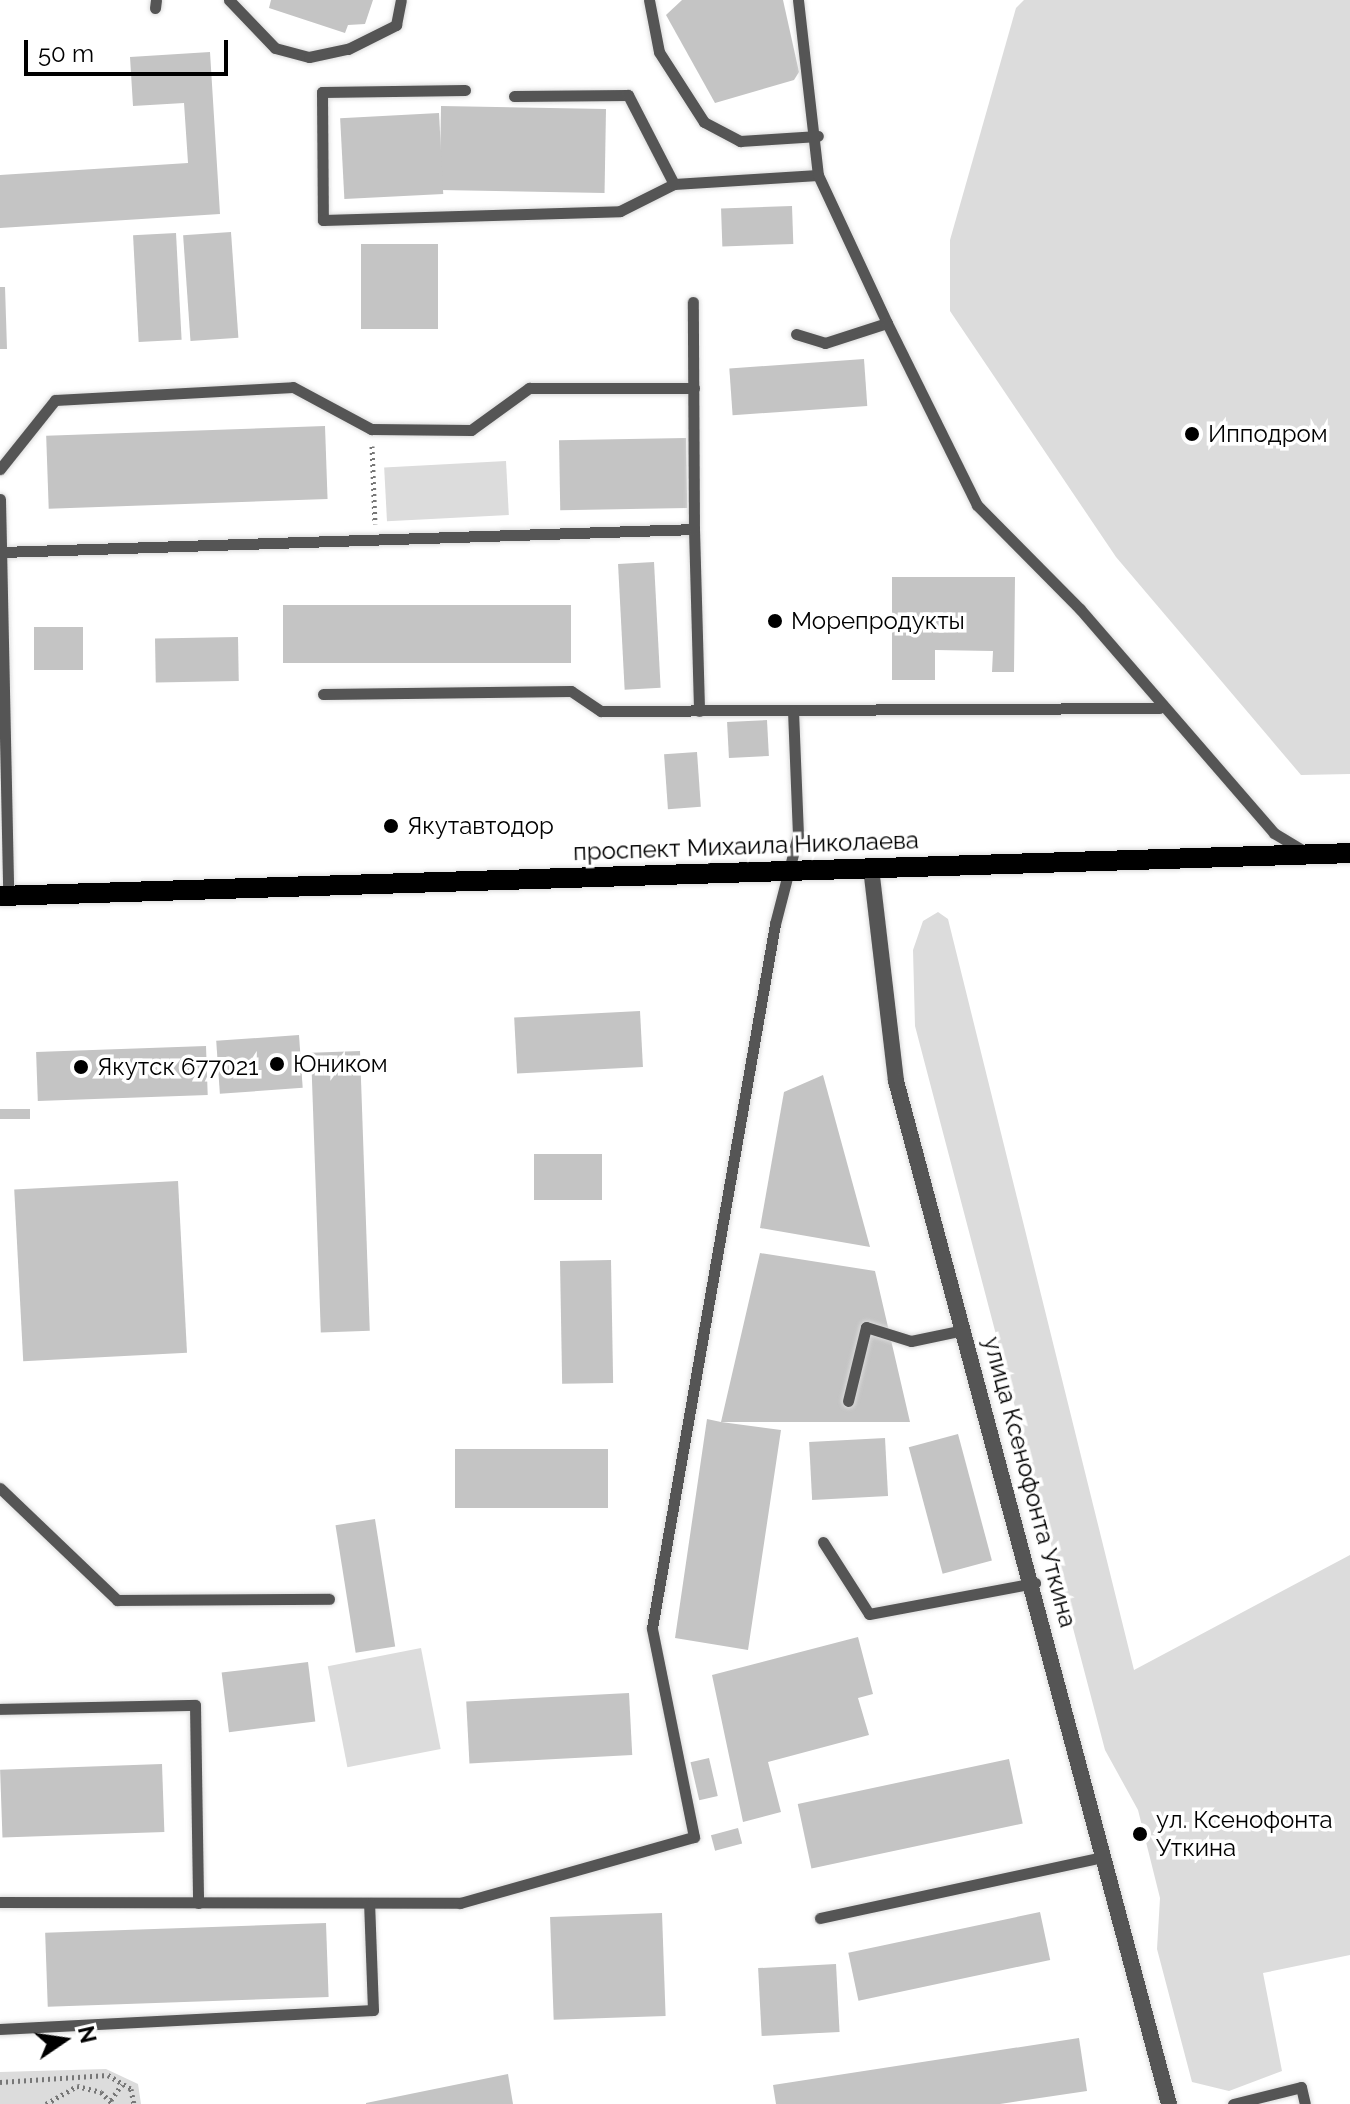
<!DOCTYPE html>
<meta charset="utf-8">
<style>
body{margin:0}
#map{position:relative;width:1350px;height:2104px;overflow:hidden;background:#fff;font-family:Raleway,sans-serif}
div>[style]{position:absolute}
.green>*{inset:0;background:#dcdcdc;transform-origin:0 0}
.building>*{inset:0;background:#c4c4c4;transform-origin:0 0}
.path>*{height:5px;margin-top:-2.5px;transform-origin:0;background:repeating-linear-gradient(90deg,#777 0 2px,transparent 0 6px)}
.roads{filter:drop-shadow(0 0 2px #dbdbdb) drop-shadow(0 0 2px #dbdbdb)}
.service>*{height:11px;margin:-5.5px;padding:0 5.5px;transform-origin:5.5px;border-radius:5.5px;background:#555}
.tertiary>*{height:16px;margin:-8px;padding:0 8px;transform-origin:8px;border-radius:8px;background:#555}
.primary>*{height:20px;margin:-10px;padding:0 10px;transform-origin:10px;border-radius:10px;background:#000}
.dots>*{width:22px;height:22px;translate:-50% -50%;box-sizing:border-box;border:4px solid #fff;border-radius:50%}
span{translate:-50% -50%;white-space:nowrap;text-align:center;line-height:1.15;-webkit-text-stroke:7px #fff;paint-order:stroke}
.poi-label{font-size:24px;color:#000}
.left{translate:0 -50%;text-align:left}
.street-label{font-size:24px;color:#000}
.north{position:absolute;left:24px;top:2000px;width:80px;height:80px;-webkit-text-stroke:6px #fff;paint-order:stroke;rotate:77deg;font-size:22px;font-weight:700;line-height:32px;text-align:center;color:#000}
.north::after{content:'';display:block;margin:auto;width:28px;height:36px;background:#000;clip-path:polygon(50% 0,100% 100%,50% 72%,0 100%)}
.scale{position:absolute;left:24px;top:40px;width:204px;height:36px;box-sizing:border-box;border:4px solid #000;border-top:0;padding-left:10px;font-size:24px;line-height:28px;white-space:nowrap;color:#000;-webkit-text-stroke:6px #fff;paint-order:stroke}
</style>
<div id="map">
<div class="green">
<i style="clip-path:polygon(1024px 0,1350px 0,1350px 774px,1301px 775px,1116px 557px,950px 311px,950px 240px,1016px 8px)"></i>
<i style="left:506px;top:461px;width:54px;height:122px;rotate:87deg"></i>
<i style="clip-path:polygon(938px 912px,948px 919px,1134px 1670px,1350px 1555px,1350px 1955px,1263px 1973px,1282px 2071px,1229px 2091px,1192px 2082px,1157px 1949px,1160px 1898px,1138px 1810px,1105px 1750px,915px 1026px,913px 950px,923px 921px)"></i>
<i style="left:421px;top:1648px;width:103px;height:95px;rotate:79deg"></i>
<i style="clip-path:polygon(106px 2069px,138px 2084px,141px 2104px,0 2104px,0 2072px)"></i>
</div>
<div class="building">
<i style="clip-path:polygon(271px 0,373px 0,365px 24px,348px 25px,345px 33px,269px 8px)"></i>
<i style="clip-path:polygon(682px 0,783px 0,799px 72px,794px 80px,715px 103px,666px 15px)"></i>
<i style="clip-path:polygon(210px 52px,220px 214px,0 228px,0 175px,188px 163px,184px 103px,133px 106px,130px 57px)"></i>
<i style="left:606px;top:109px;width:84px;height:165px;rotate:91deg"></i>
<i style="left:439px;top:113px;width:81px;height:99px;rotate:87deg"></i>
<i style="left:792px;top:206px;width:38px;height:71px;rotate:88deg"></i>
<i style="left:231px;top:232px;width:106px;height:48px;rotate:86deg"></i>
<i style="left:176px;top:233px;width:107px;height:43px;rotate:87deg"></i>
<i style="left:361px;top:244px;width:77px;height:85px"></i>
<i style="clip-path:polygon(0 287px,5px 287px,7px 349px,0 349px)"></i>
<i style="left:864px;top:359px;width:47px;height:135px;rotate:86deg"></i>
<i style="left:325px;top:426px;width:73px;height:279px;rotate:88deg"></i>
<i style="left:686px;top:438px;width:70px;height:127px;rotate:89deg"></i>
<i style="left:654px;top:562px;width:126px;height:36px;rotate:87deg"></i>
<i style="clip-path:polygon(892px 577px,1015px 577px,1014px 672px,992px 672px,993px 651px,935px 650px,935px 680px,892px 680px)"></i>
<i style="left:571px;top:605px;width:58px;height:288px;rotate:90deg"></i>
<i style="left:83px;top:627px;width:43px;height:49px;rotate:90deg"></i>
<i style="left:238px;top:637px;width:44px;height:83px;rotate:89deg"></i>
<i style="left:767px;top:720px;width:36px;height:40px;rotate:87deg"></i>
<i style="left:697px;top:752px;width:55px;height:33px;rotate:86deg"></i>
<i style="left:640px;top:1011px;width:56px;height:126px;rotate:87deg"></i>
<i style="left:299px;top:1035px;width:53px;height:83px;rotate:86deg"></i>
<i style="left:206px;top:1046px;width:49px;height:170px;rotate:88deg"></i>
<i style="left:360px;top:1051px;width:280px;height:49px;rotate:88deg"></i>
<i style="clip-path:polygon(823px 1075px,870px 1247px,760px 1228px,784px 1092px)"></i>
<i style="left:30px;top:1109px;width:10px;height:30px;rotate:90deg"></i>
<i style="left:534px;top:1154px;width:68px;height:46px"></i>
<i style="left:178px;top:1181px;width:172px;height:164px;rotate:87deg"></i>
<i style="clip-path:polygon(760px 1253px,875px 1271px,910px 1422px,721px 1422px,781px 1430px,748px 1650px,675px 1638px,707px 1419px,721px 1422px)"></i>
<i style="left:611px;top:1260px;width:123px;height:51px;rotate:89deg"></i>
<i style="left:958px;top:1434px;width:131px;height:51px;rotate:75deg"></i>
<i style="left:885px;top:1438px;width:58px;height:76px;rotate:87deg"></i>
<i style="left:608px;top:1449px;width:59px;height:153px;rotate:90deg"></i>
<i style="left:375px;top:1519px;width:129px;height:40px;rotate:81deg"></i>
<i style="clip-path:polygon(858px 1637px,873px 1694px,858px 1698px,869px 1735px,768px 1762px,781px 1812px,743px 1822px,712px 1675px)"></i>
<i style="left:308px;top:1662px;width:60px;height:87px;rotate:83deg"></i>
<i style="left:629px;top:1693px;width:62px;height:163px;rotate:87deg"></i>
<i style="left:709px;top:1758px;width:39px;height:19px;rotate:77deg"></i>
<i style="left:1009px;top:1759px;width:66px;height:216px;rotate:78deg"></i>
<i style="left:162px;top:1764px;width:68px;height:162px;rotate:88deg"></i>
<i style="left:738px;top:1828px;width:16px;height:28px;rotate:75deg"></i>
<i style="left:1040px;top:1912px;width:49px;height:196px;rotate:78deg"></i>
<i style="left:662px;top:1913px;width:103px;height:112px;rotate:88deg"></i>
<i style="left:326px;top:1923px;width:74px;height:281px;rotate:88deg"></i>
<i style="left:836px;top:1964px;width:68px;height:78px;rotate:87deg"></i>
<i style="clip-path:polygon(1079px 2038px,1087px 2091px,1000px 2104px,776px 2104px,773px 2085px)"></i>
<i style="clip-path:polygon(508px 2074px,513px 2104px,366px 2104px,366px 2103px)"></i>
</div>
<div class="path">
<i style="left:372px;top:446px;width:78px;rotate:87.8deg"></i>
<i style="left:0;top:2082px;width:108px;rotate:-3.7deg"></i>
<i style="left:108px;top:2075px;width:27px;rotate:31deg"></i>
<i style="left:131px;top:2089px;width:15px;rotate:79deg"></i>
<i style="left:111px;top:2100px;width:19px;rotate:-55deg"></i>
<i style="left:46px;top:2104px;width:36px;rotate:-30deg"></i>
<i style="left:77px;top:2086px;width:25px;rotate:14deg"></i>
<i style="left:101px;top:2092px;width:17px;rotate:45deg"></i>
</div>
<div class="roads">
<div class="service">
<i style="left:229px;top:0;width:66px;rotate:46.2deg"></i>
<i style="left:275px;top:48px;width:35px;rotate:15deg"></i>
<i style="left:309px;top:57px;width:40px;rotate:-12deg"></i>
<i style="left:348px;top:49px;width:54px;rotate:-26.6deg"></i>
<i style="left:396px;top:25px;width:25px;rotate:-79deg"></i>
<i style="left:649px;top:0;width:53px;rotate:79.1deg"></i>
<i style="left:659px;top:52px;width:83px;rotate:57.3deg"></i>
<i style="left:704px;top:122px;width:41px;rotate:27.8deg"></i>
<i style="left:740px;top:141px;width:78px;rotate:-3.7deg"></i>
<i style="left:798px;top:0;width:176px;rotate:83.5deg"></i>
<i style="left:155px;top:8px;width:8px;rotate:-83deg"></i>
<i style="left:465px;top:90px;width:143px;rotate:179.2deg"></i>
<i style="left:322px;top:92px;width:128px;rotate:89.6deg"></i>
<i style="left:323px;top:220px;width:297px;rotate:-1.7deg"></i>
<i style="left:620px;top:211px;width:60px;rotate:-26.6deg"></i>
<i style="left:674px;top:184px;width:144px;rotate:-3.6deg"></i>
<i style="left:818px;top:175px;width:163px;rotate:65deg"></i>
<i style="left:514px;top:96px;width:114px;rotate:-0.5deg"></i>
<i style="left:628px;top:95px;width:100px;rotate:62.7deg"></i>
<i style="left:796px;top:334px;width:30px;rotate:17deg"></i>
<i style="left:825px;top:343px;width:65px;rotate:-17.9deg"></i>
<i style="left:887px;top:323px;width:203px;rotate:63.7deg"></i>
<i style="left:977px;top:505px;width:146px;rotate:45.3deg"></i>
<i style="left:1080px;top:609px;width:296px;rotate:49.1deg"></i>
<i style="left:1274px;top:833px;width:37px;rotate:31deg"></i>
<i style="left:0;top:469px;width:88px;rotate:-51.4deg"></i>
<i style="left:55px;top:400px;width:238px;rotate:-3.1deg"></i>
<i style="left:293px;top:387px;width:89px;rotate:28.3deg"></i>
<i style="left:371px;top:429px;width:100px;rotate:0.6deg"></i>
<i style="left:471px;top:430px;width:72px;rotate:-35.9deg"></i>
<i style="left:529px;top:388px;width:165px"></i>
<i style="left:0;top:499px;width:397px;rotate:88.8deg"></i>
<i style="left:694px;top:529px;width:182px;rotate:88.4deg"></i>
<i style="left:2px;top:552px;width:692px;rotate:-1.9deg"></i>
<i style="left:694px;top:529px;width:227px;rotate:-90.3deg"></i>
<i style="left:323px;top:694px;width:248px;rotate:-0.7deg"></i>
<i style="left:571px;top:691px;width:36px;rotate:34deg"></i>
<i style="left:601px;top:711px;width:558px;rotate:-0.31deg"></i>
<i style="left:848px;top:1401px;width:76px;rotate:-76.3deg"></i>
<i style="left:866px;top:1327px;width:47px;rotate:17.3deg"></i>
<i style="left:911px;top:1341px;width:53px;rotate:-11.9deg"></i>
<i style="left:0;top:1488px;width:162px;rotate:43.7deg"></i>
<i style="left:117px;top:1600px;width:212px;rotate:-0.3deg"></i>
<i style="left:823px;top:1542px;width:85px;rotate:57.4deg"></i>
<i style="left:869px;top:1614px;width:169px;rotate:-10.6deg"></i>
<i style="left:0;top:1709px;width:195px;rotate:-1.2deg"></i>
<i style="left:195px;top:1705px;width:198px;rotate:89.1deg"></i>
<i style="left:0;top:1902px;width:460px;rotate:0.1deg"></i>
<i style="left:460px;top:1903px;width:243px;rotate:-15.8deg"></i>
<i style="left:694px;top:1837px;width:213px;rotate:-101.4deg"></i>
<i style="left:652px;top:1628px;width:715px;rotate:-80.09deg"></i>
<i style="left:775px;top:924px;width:92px;rotate:-75.5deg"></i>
<i style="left:798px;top:835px;width:124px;rotate:-92.3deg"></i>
<i style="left:820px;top:1918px;width:289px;rotate:-12.2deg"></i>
<i style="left:0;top:2029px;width:373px;rotate:-2.9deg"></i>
<i style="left:373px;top:2010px;width:107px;rotate:-92.1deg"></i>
<i style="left:1233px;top:2104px;width:70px;rotate:-14deg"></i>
<i style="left:1301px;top:2087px;width:17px;rotate:77deg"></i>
</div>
<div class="tertiary">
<i style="left:871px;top:868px;width:214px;rotate:83.3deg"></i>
<i style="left:896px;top:1081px;width:1059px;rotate:75.06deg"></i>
</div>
<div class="primary">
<i style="left:0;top:896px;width:1351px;rotate:-1.82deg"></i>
</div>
</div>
<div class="dots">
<i style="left:1192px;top:434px;background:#000"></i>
<i style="left:775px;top:621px;background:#000"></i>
<i style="left:391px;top:826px;background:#000"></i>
<i style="left:277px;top:1064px;background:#000"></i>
<i style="left:81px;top:1067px;background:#000"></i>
<i style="left:1140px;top:1834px;background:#000"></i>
</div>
<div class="poi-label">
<span class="left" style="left:1208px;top:434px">Ипподром</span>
<span class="left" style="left:791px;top:621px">Морепродукты</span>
<span class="left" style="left:407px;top:826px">Якутавтодор</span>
<span class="left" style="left:293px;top:1064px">Юником</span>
<span class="left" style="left:97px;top:1067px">Якутск 677021</span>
<span class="left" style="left:1156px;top:1834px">ул. Ксенофонта<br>Уткина</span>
</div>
<div class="street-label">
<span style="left:746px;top:846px;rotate:-2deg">проспект Михаила Николаева</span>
<span style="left:1030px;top:1482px;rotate:75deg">улица Ксенофонта Уткина</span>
</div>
<div class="north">N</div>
<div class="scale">50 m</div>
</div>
